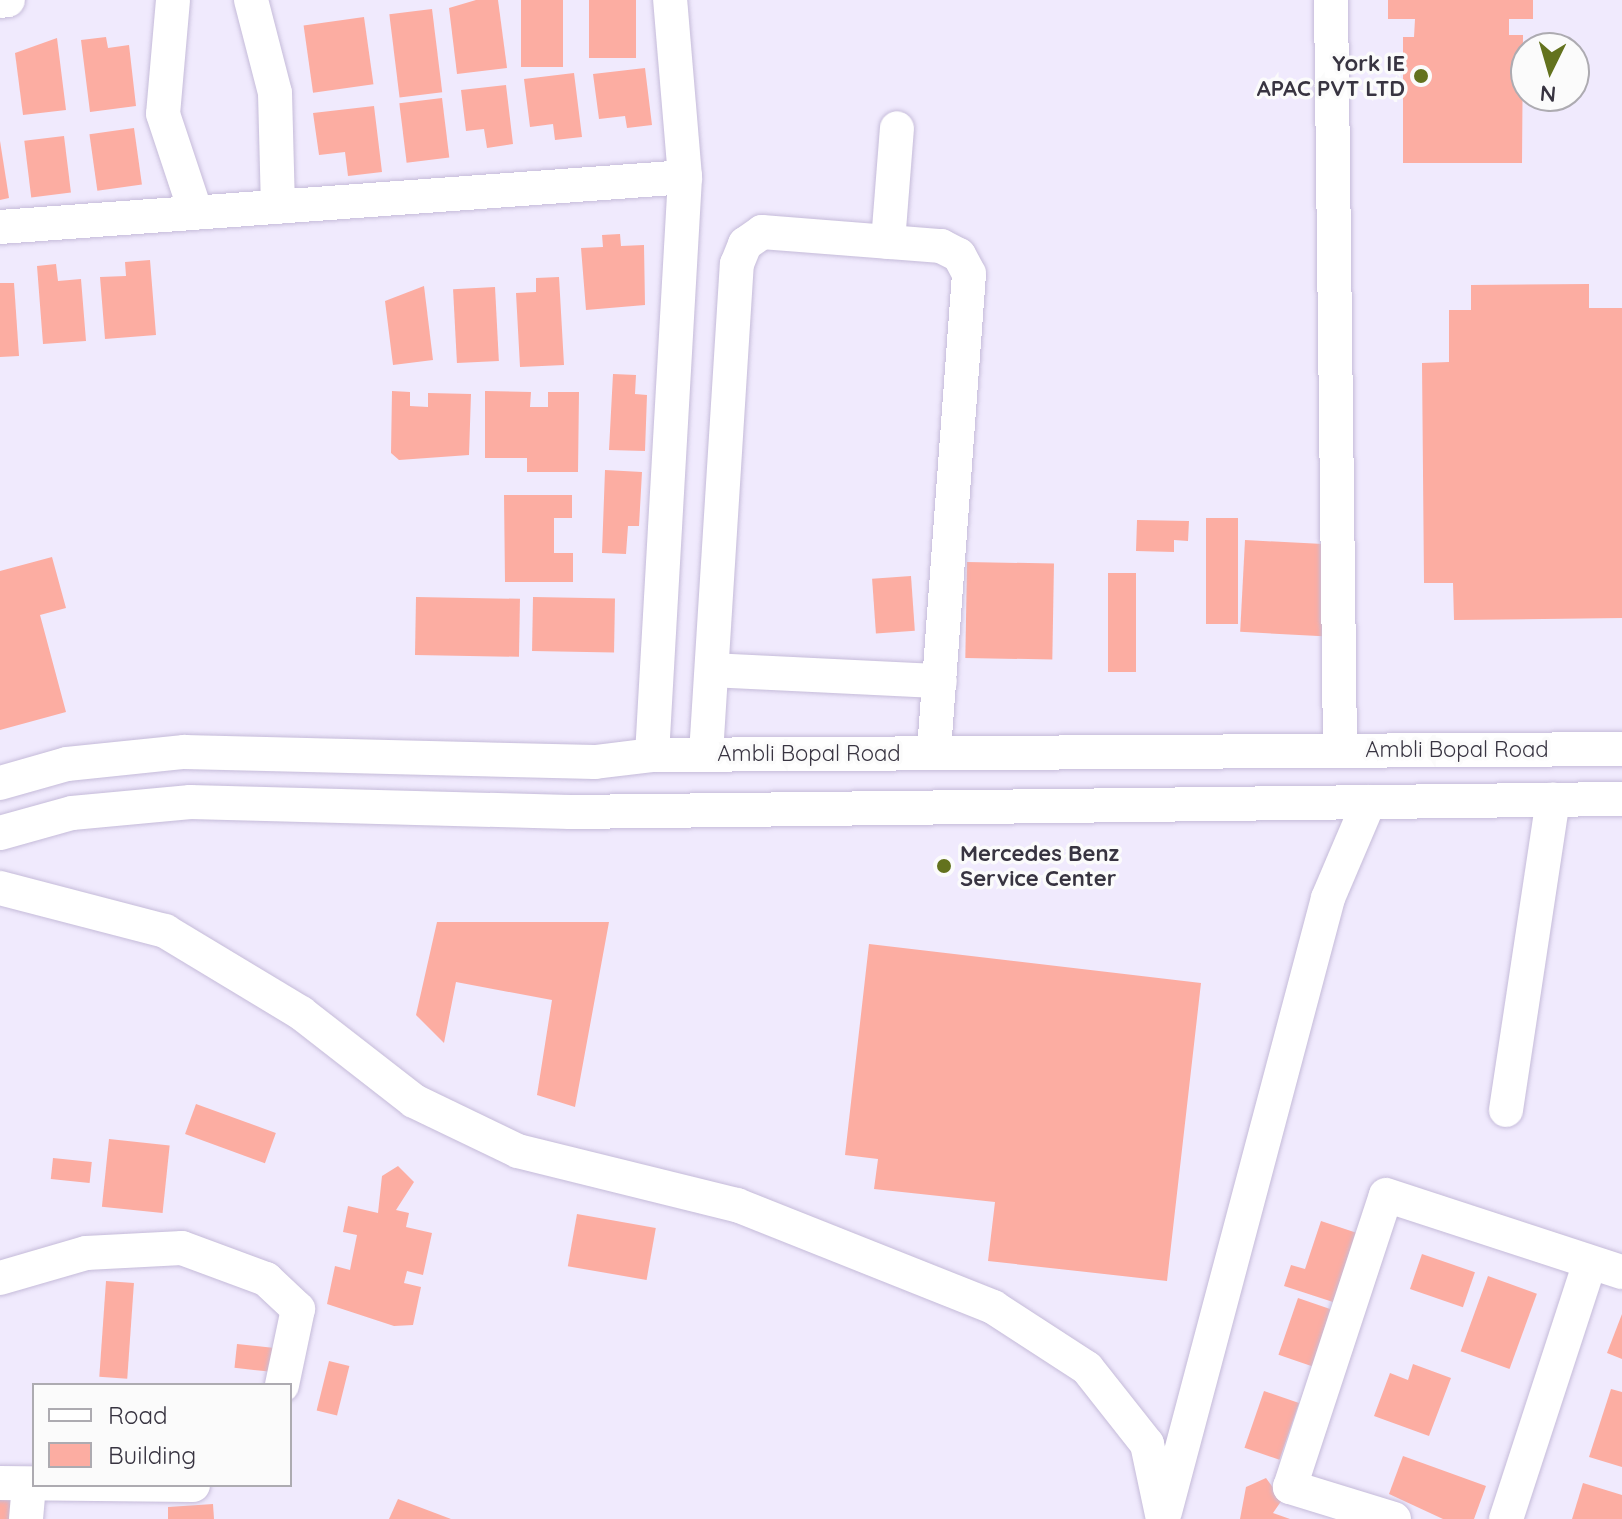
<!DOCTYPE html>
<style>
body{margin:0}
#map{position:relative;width:1622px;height:1519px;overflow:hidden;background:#f0eafd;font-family:Quicksand,sans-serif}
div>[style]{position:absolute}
.building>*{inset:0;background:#fcada2;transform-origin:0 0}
.roads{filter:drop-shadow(0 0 2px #c5bbd9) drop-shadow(0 0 2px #c5bbd9)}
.minor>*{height:34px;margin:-17px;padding:0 17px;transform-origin:17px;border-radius:17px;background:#fff}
.dots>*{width:22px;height:22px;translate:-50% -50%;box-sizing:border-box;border:4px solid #fbfbfb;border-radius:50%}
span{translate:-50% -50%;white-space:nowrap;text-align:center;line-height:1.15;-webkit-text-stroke:7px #fbfbfb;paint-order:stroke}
.poi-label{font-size:22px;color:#383441;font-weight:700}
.right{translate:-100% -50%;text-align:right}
.left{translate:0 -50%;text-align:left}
.street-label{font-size:22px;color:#383441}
.legend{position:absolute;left:32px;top:1383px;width:260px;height:104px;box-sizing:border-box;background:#fbfbfb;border:2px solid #adabb1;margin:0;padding:10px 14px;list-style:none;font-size:24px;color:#383441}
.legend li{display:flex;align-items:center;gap:16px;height:40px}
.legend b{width:40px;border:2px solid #adabb1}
.north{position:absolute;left:1510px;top:32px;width:80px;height:80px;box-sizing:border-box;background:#fbfbfb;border:2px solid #adabb1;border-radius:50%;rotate:185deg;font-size:22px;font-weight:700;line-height:32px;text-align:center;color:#383441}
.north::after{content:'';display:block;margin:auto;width:28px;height:36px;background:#63721e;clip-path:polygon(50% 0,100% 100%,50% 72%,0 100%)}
</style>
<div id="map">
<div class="building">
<i style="clip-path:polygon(476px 0,498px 0,507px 68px,457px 74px,449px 8px)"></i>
<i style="left:521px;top:0;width:42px;height:67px"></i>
<i style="left:589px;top:0;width:47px;height:58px"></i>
<i style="clip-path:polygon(1388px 0,1533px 0,1533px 19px,1509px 19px,1509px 35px,1523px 35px,1522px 163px,1403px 163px,1403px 37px,1414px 37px,1415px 19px,1388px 19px)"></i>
<i style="left:432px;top:9px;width:84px;height:43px;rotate:83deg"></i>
<i style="left:364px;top:17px;width:68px;height:61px;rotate:82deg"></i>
<i style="clip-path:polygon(106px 37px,108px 48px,129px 45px,136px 106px,90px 112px,81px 40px)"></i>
<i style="clip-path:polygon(57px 38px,66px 110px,23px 115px,15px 53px)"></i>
<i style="clip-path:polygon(645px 68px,652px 125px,627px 128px,625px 116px,599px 119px,593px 74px)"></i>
<i style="clip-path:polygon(574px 73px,582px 137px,555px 140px,553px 124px,530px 127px,524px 79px)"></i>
<i style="clip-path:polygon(506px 85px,513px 144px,487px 148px,484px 129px,466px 131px,461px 90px)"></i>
<i style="left:442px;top:98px;width:60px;height:43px;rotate:83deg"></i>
<i style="clip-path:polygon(374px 106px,382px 172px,348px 176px,345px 152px,319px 155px,313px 113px)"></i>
<i style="left:134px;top:128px;width:57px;height:45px;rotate:82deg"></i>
<i style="left:64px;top:136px;width:57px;height:40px;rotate:83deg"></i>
<i style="clip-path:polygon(0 141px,9px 198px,0 200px)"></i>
<i style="clip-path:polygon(620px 234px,621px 246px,644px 245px,645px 305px,586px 310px,581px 248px,603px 247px,602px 235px)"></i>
<i style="clip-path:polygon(150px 260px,156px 335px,105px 339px,100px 277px,126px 276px,125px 262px)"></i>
<i style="clip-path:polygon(56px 264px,58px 281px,81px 279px,86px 341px,43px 344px,37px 266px)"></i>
<i style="clip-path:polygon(559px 277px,564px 365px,520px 367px,516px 293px,536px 292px,536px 278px)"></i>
<i style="clip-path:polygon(0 283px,14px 283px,19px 356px,0 357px)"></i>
<i style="clip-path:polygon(1589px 284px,1589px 308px,1622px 308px,1622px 618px,1454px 620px,1453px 583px,1424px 583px,1422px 363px,1449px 362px,1449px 310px,1471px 310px,1471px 285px)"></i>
<i style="clip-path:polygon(424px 286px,433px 360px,393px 365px,385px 301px)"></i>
<i style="left:495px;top:287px;width:74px;height:42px;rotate:87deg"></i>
<i style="clip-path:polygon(613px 374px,636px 375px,635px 394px,647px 395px,645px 451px,609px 450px)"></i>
<i style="clip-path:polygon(392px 391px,410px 392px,410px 406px,428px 407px,428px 393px,471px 394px,469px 455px,399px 460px,391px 453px)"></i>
<i style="clip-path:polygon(485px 391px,531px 392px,530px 407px,548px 407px,548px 392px,579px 392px,578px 472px,527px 472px,527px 458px,485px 458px)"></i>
<i style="clip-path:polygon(605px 470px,642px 472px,639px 526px,628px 526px,626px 554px,602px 553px)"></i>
<i style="clip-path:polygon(504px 495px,572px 495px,572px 518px,554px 518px,554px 553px,573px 553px,573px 582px,505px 582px)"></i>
<i style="left:1206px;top:518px;width:32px;height:106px"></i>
<i style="clip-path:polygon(1137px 520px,1189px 521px,1188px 541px,1174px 540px,1174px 552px,1136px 551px)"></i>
<i style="left:1245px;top:540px;width:83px;height:92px;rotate:3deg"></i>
<i style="clip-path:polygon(52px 557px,66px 608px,40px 615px,66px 712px,0 730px,0 571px)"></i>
<i style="left:967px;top:562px;width:87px;height:96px;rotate:1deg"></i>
<i style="left:1108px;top:573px;width:28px;height:99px"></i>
<i style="left:911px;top:576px;width:55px;height:39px;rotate:86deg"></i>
<i style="left:416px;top:597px;width:104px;height:58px;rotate:1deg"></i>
<i style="left:533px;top:597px;width:82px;height:54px;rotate:1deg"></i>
<i style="clip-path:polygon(437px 922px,609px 922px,575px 1107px,537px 1095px,552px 1000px,456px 982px,444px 1043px,416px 1015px)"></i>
<i style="clip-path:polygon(869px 944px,1201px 983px,1167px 1281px,988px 1261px,995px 1202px,874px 1189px,878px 1159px,845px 1155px)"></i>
<i style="left:196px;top:1104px;width:85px;height:32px;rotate:20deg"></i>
<i style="left:109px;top:1139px;width:61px;height:68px;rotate:6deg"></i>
<i style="left:53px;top:1158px;width:39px;height:21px;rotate:6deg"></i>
<i style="clip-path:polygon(398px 1166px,414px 1182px,396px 1210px,409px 1213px,406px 1227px,432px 1233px,423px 1275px,407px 1271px,404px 1283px,421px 1287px,413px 1325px,394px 1326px,327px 1304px,335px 1266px,350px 1270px,357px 1235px,343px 1232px,348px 1206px,378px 1213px,382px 1176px)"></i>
<i style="left:577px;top:1214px;width:80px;height:53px;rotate:10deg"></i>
<i style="clip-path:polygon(1321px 1221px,1357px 1233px,1333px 1302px,1284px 1286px,1291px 1265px,1305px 1269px)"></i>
<i style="left:1422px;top:1254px;width:56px;height:37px;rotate:19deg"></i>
<i style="left:1488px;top:1276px;width:52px;height:80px;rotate:20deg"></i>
<i style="left:106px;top:1281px;width:28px;height:96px;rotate:4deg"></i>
<i style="left:1298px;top:1298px;width:37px;height:60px;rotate:19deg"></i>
<i style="clip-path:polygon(1622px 1314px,1622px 1359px,1607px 1353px)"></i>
<i style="left:237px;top:1344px;width:47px;height:24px;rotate:6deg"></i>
<i style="left:329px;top:1361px;width:21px;height:51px;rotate:14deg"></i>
<i style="clip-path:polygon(1413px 1364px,1451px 1378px,1429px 1436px,1374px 1416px,1390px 1373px,1408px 1380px)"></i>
<i style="clip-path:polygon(1611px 1389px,1622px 1392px,1622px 1467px,1589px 1457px)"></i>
<i style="left:1264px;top:1391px;width:37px;height:60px;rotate:19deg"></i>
<i style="clip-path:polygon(1403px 1456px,1486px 1486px,1474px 1519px,1443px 1519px,1389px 1494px)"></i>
<i style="clip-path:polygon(1266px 1478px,1282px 1500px,1273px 1513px,1290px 1519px,1240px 1519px,1246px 1487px)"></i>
<i style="clip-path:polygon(1583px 1483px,1622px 1495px,1622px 1519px,1572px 1519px)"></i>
<i style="clip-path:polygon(0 1494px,19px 1496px,17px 1519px,0 1519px)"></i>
<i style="clip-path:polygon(398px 1499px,451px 1519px,389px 1519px)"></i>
<i style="clip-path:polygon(213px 1504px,214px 1519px,168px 1519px,168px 1507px)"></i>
</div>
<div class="roads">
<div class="minor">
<i style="left:173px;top:0;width:114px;rotate:95deg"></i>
<i style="left:163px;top:114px;width:104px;rotate:71.6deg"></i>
<i style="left:251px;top:0;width:96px;rotate:75.5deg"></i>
<i style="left:275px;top:93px;width:114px;rotate:88.5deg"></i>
<i style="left:1331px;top:0;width:751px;rotate:89.31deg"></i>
<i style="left:0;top:1px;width:8px;rotate:-7deg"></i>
<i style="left:0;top:227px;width:687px;rotate:-4.17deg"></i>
<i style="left:888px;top:242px;width:114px;rotate:-85.5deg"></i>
<i style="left:712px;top:670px;width:228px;rotate:2.8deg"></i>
<i style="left:706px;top:754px;width:491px;rotate:-86.4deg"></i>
<i style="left:737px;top:264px;width:22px;rotate:-68deg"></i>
<i style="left:745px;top:244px;width:21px;rotate:-35deg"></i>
<i style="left:762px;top:232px;width:180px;rotate:4.5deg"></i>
<i style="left:941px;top:246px;width:20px;rotate:27deg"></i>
<i style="left:959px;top:255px;width:21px;rotate:62deg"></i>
<i style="left:969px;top:274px;width:480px;rotate:94.2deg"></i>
<i style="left:652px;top:755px;width:579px;rotate:-86.73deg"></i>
<i style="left:685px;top:177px;width:178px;rotate:-94.8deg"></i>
<i style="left:0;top:783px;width:70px;rotate:-15.8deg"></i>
<i style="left:67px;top:764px;width:118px;rotate:-5.9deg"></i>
<i style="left:184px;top:752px;width:411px;rotate:1.4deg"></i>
<i style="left:595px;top:762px;width:57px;rotate:-7deg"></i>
<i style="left:652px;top:755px;width:970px;rotate:-0.35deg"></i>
<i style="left:0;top:833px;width:75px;rotate:-15.5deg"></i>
<i style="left:72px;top:813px;width:119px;rotate:-5.3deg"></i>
<i style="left:190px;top:802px;width:380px;rotate:1.5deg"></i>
<i style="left:570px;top:812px;width:1052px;rotate:-0.71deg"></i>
<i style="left:0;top:888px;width:171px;rotate:14.6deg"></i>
<i style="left:165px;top:931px;width:159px;rotate:31.1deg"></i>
<i style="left:301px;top:1013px;width:143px;rotate:37.9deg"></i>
<i style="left:414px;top:1101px;width:115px;rotate:25.7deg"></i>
<i style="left:518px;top:1151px;width:226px;rotate:13.9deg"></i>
<i style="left:737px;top:1205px;width:276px;rotate:21.7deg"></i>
<i style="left:993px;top:1307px;width:112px;rotate:33deg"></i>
<i style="left:1087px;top:1368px;width:97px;rotate:51.7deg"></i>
<i style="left:1147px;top:1444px;width:77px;rotate:78deg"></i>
<i style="left:1506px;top:1110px;width:314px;rotate:-81.4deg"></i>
<i style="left:0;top:1278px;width:90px;rotate:-16.2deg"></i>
<i style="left:86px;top:1253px;width:96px;rotate:-3deg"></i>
<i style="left:182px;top:1248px;width:90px;rotate:20.3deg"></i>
<i style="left:266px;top:1279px;width:44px;rotate:43.2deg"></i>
<i style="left:298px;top:1309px;width:78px;rotate:101.9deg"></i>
<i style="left:0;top:1483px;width:193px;rotate:0.6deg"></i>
<i style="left:1165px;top:1512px;width:635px;rotate:-75.13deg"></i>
<i style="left:1328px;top:898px;width:104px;rotate:-66.9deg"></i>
<i style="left:26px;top:1519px;width:33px;rotate:-85deg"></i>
<i style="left:1394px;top:1519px;width:109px;rotate:-162.9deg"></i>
<i style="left:1290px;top:1487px;width:307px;rotate:-71.8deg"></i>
<i style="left:1386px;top:1195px;width:248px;rotate:18.1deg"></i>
<i style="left:1506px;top:1519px;width:270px;rotate:-71.9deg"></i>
</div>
</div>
<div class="dots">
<i style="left:1421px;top:76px;background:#63721e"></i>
<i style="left:944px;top:866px;background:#63721e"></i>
</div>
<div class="poi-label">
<span class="right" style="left:1405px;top:76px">York IE<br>APAC PVT LTD</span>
<span class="left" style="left:960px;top:866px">Mercedes Benz<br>Service Center</span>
</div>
<div class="street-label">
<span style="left:1457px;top:750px">Ambli Bopal Road</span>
<span style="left:809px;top:754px">Ambli Bopal Road</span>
</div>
<ul class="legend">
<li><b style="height:10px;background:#fff"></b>Road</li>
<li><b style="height:22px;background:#fcada2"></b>Building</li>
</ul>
<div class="north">N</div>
</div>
